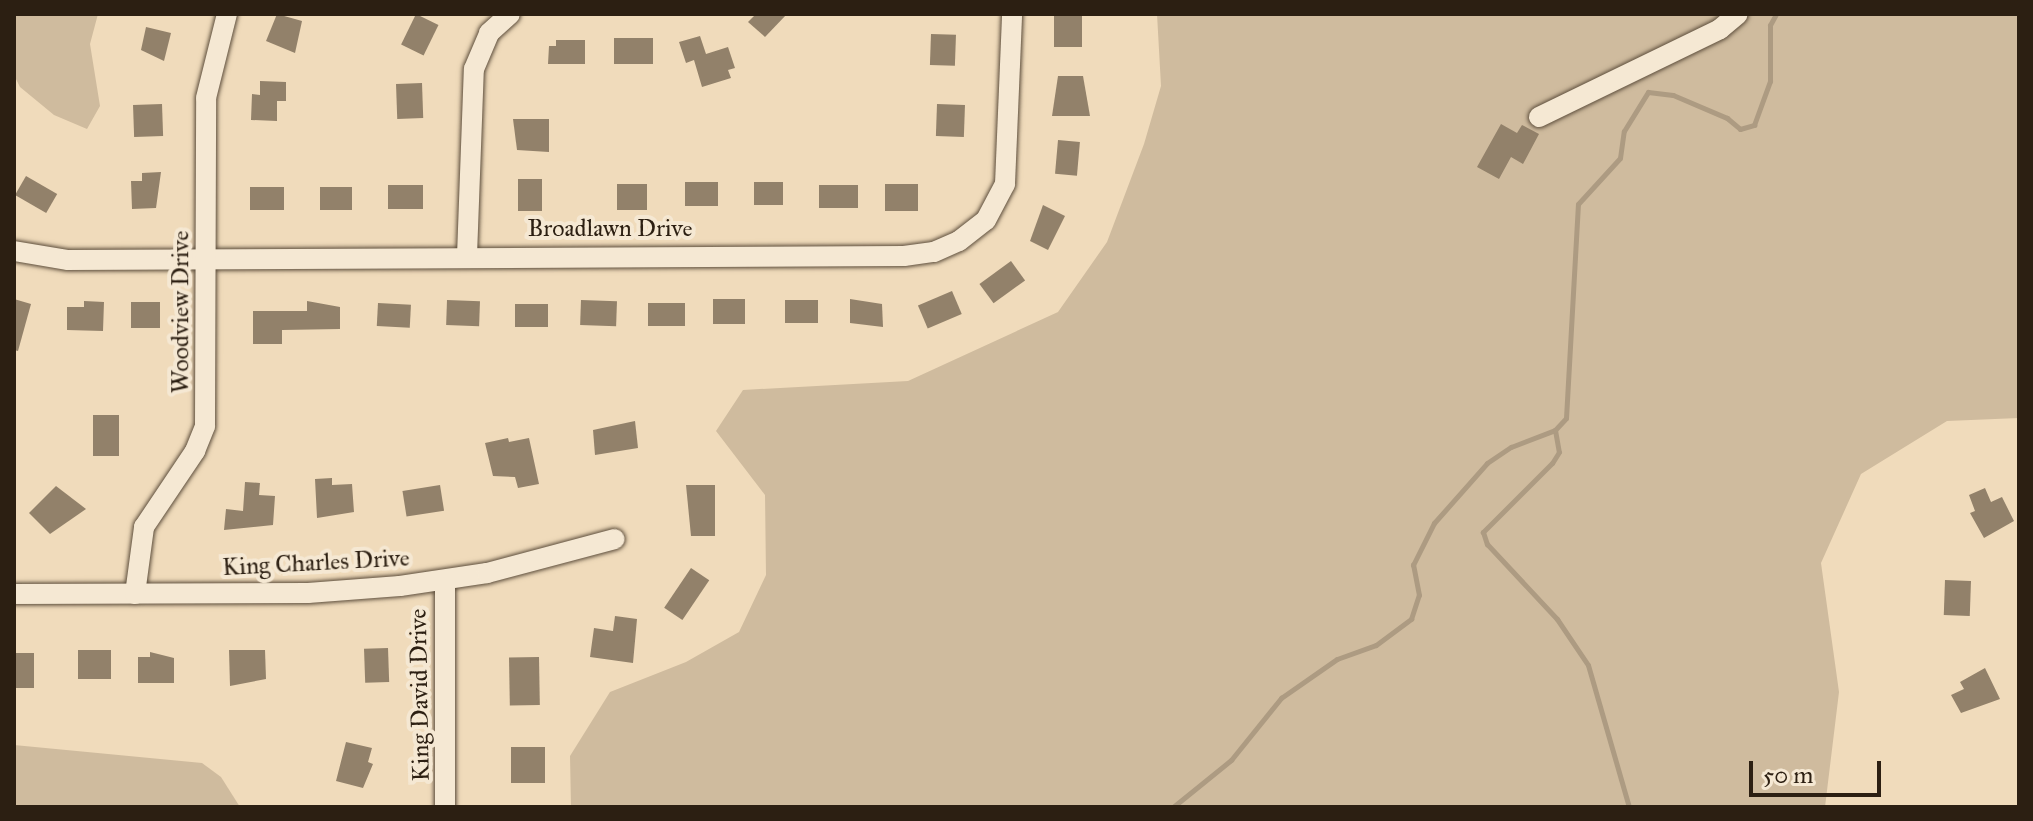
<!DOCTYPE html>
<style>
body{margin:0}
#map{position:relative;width:2033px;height:821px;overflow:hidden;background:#f0dbbb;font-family:"IM FELL Great Primer",serif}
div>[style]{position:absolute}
.green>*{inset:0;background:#cfbb9e}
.stream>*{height:5px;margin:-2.5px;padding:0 2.5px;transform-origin:2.5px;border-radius:2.5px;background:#ad9b82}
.building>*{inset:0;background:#92816a;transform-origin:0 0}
.roads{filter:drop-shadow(0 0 2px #5d4e3c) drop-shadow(0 0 2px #5d4e3c)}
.minor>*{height:20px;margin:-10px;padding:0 10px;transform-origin:10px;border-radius:10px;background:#f5e8d3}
span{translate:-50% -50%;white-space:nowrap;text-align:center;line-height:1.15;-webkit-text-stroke:8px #f5e8d3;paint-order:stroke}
.street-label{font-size:24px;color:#2c1f12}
.frame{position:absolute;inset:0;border:16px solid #2c1f12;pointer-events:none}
.scale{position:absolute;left:1749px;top:761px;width:132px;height:36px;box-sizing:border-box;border:4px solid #2c1f12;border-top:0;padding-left:10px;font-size:24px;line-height:28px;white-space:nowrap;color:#2c1f12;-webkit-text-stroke:6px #f5e8d3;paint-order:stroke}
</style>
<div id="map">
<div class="green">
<i style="clip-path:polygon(16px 14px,98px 14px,90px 44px,100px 106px,87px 129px,54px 115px,20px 87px,14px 75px)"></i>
<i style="clip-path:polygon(1157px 14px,2019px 14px,2019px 418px,1947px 421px,1861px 474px,1821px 563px,1839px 692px,1825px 807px,571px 807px,570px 756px,610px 692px,686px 662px,739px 632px,766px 575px,765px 495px,716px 431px,743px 390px,908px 381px,1058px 312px,1107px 242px,1144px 144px,1161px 86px)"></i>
<i style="clip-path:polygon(14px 745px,202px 763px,221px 777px,240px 807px,14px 807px)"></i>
</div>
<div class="stream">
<i style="left:1555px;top:430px;width:22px;rotate:80deg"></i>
<i style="left:1559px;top:452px;width:13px;rotate:122deg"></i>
<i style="left:1552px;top:463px;width:98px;rotate:135deg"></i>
<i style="left:1483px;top:532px;width:13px;rotate:72deg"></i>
<i style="left:1487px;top:544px;width:103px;rotate:47deg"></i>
<i style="left:1557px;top:619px;width:55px;rotate:56deg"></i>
<i style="left:1588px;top:665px;width:148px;rotate:73.9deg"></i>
<i style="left:1173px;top:807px;width:75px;rotate:-39deg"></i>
<i style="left:1231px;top:760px;width:80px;rotate:-51.1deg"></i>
<i style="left:1281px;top:698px;width:68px;rotate:-34.9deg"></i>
<i style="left:1337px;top:659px;width:41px;rotate:-19.7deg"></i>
<i style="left:1376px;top:645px;width:44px;rotate:-36.6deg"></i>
<i style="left:1411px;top:619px;width:25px;rotate:-72deg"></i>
<i style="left:1419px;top:595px;width:31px;rotate:-101deg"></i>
<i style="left:1413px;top:565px;width:47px;rotate:-63.4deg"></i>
<i style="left:1434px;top:523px;width:80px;rotate:-48.5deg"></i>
<i style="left:1487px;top:463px;width:29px;rotate:-34deg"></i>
<i style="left:1511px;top:447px;width:47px;rotate:-21.1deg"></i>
<i style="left:1555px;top:430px;width:16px;rotate:-47deg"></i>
<i style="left:1566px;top:418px;width:214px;rotate:-86.8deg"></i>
<i style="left:1578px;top:204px;width:62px;rotate:-47.6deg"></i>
<i style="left:1620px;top:158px;width:27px;rotate:-82deg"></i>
<i style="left:1624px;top:131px;width:46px;rotate:-58.4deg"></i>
<i style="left:1648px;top:92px;width:25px;rotate:7deg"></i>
<i style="left:1673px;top:95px;width:59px;rotate:23.1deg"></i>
<i style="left:1727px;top:118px;width:17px;rotate:40deg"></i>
<i style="left:1740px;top:129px;width:15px;rotate:-16deg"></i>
<i style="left:1754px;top:125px;width:47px;rotate:-70deg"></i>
<i style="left:1770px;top:81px;width:56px;rotate:-90deg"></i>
<i style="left:1770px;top:25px;width:13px;rotate:-61deg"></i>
</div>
<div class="building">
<i style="clip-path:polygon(277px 14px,302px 21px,295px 53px,266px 41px)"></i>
<i style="left:416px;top:14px;width:25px;height:34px;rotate:26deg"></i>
<i style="clip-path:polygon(756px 14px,787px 14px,765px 37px,748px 22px)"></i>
<i style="left:1054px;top:14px;width:28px;height:33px"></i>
<i style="clip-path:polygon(146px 27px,171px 33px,164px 61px,141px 50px)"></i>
<i style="left:931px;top:34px;width:25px;height:31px;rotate:2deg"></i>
<i style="clip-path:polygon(700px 36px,706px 54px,728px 47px,735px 68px,728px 70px,731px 78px,702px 87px,694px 60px,686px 63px,679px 42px)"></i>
<i style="left:614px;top:38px;width:39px;height:26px"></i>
<i style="clip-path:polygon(556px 40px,585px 40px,585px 64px,548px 64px,549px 46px,556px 46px)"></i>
<i style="clip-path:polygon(1058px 76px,1083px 76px,1090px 116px,1052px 116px)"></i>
<i style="clip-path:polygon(260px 81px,286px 82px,286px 101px,277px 101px,277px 121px,251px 120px,252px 94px,260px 95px)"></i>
<i style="left:422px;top:83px;width:35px;height:26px;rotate:88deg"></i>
<i style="left:162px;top:104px;width:32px;height:29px;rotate:88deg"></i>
<i style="left:937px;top:104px;width:28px;height:32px;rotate:2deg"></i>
<i style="clip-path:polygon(513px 119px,549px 119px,549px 152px,517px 150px)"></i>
<i style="clip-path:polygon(1501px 124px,1517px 133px,1522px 125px,1539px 134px,1523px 164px,1511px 157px,1499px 179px,1477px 167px)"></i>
<i style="left:1058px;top:140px;width:22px;height:34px;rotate:5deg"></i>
<i style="clip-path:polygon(161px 172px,156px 208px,132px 209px,131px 181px,142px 181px,142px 173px)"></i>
<i style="left:26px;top:176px;width:36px;height:22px;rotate:30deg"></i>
<i style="left:518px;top:179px;width:24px;height:32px"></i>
<i style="left:685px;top:182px;width:33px;height:24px"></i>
<i style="left:783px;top:182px;width:23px;height:29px;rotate:90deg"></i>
<i style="left:617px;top:184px;width:30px;height:26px"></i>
<i style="left:885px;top:184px;width:33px;height:27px"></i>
<i style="left:388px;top:185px;width:35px;height:24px"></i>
<i style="left:819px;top:185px;width:39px;height:23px"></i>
<i style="left:250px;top:187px;width:34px;height:23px"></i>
<i style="left:320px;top:187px;width:32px;height:23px"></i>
<i style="clip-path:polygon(1043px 205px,1065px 216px,1048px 250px,1030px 241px)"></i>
<i style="left:1011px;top:261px;width:24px;height:39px;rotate:54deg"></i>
<i style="left:952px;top:291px;width:25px;height:37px;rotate:67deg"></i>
<i style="clip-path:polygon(14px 299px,31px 304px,18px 351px,14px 350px)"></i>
<i style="left:713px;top:299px;width:32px;height:25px"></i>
<i style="clip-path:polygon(850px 299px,882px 304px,883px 327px,850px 323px)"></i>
<i style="left:447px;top:300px;width:33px;height:25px;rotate:2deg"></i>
<i style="left:581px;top:300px;width:36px;height:25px;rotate:2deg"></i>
<i style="left:785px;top:300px;width:33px;height:23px"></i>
<i style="clip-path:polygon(84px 301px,104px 302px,103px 331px,67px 330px,67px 307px,84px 307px)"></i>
<i style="clip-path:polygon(307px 301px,340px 307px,340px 329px,282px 330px,282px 344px,253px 344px,253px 311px,307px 311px)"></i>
<i style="left:131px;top:302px;width:29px;height:26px"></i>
<i style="left:378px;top:303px;width:33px;height:23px;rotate:3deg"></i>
<i style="left:648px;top:303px;width:37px;height:23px"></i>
<i style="left:515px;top:304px;width:33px;height:23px"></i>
<i style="left:93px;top:415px;width:26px;height:41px"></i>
<i style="clip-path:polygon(635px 421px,638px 448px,595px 455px,593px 430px)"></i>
<i style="clip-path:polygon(508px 438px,509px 442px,529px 438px,539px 484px,518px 488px,515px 477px,493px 476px,485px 443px)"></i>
<i style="clip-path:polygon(332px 478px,332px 485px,352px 484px,354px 512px,317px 518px,315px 479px)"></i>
<i style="clip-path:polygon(245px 482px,260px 483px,259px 495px,275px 496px,273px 525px,224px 530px,226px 509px,243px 511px)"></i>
<i style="left:440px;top:485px;width:26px;height:38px;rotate:81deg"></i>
<i style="clip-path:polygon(686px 485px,715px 485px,715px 536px,691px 536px)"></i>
<i style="clip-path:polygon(56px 486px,86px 509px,50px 534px,29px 513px)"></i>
<i style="clip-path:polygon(1985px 488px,1991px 502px,2002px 497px,2014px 521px,1984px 538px,1970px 513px,1975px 511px,1969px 495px)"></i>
<i style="left:691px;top:568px;width:22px;height:48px;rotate:34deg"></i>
<i style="left:1945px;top:580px;width:26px;height:35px;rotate:2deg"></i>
<i style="clip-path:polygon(615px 616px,637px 619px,633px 663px,590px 657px,594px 628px,613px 631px)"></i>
<i style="left:388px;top:648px;width:34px;height:24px;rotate:88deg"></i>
<i style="left:78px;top:650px;width:33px;height:29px"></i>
<i style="clip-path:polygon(229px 650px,265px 650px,266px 679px,230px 686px)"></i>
<i style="clip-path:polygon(150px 652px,174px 658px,174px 683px,138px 683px,138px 657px,150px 657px)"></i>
<i style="left:14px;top:653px;width:20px;height:35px"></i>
<i style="left:539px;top:657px;width:48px;height:30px;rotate:89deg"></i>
<i style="clip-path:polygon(1985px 668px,2000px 699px,1961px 713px,1951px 695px,1964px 689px,1960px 682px)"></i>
<i style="clip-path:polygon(346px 742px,372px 748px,368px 762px,373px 764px,363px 788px,336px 781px)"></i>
<i style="left:511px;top:747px;width:34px;height:36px"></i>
</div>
<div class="roads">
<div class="minor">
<i style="left:1539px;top:117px;width:201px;rotate:-25.9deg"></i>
<i style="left:1720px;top:29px;width:23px;rotate:-40deg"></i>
<i style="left:14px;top:251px;width:55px;rotate:9.5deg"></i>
<i style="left:68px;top:260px;width:836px;rotate:-0.27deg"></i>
<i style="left:904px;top:256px;width:30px;rotate:-8deg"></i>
<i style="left:934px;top:252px;width:27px;rotate:-24deg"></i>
<i style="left:959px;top:241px;width:34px;rotate:-38deg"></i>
<i style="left:986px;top:220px;width:41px;rotate:-62.2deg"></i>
<i style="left:1005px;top:184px;width:170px;rotate:-87.6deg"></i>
<i style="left:467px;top:256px;width:187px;rotate:-87.9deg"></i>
<i style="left:474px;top:69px;width:39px;rotate:-67deg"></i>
<i style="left:489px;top:33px;width:28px;rotate:-42deg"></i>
<i style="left:445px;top:582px;width:225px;rotate:90deg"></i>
<i style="left:14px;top:594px;width:294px;rotate:-0.2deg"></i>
<i style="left:308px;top:593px;width:92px;rotate:-4.4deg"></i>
<i style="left:400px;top:586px;width:88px;rotate:-8.5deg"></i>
<i style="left:487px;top:573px;width:132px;rotate:-14.9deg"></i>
<i style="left:135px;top:594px;width:68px;rotate:-82.3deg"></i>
<i style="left:144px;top:527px;width:92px;rotate:-56.1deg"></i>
<i style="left:195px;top:451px;width:27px;rotate:-68deg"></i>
<i style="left:205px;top:426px;width:328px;rotate:-89.8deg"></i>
<i style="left:206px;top:98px;width:87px;rotate:-76deg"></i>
</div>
</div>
<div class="street-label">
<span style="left:610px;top:229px">Broadlawn Drive</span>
<span style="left:181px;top:312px;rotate:-90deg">Woodview Drive</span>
<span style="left:316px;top:563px;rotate:-3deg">King Charles Drive</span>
<span style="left:420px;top:695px;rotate:-91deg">King David Drive</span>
</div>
<div class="frame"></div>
<div class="scale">50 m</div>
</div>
